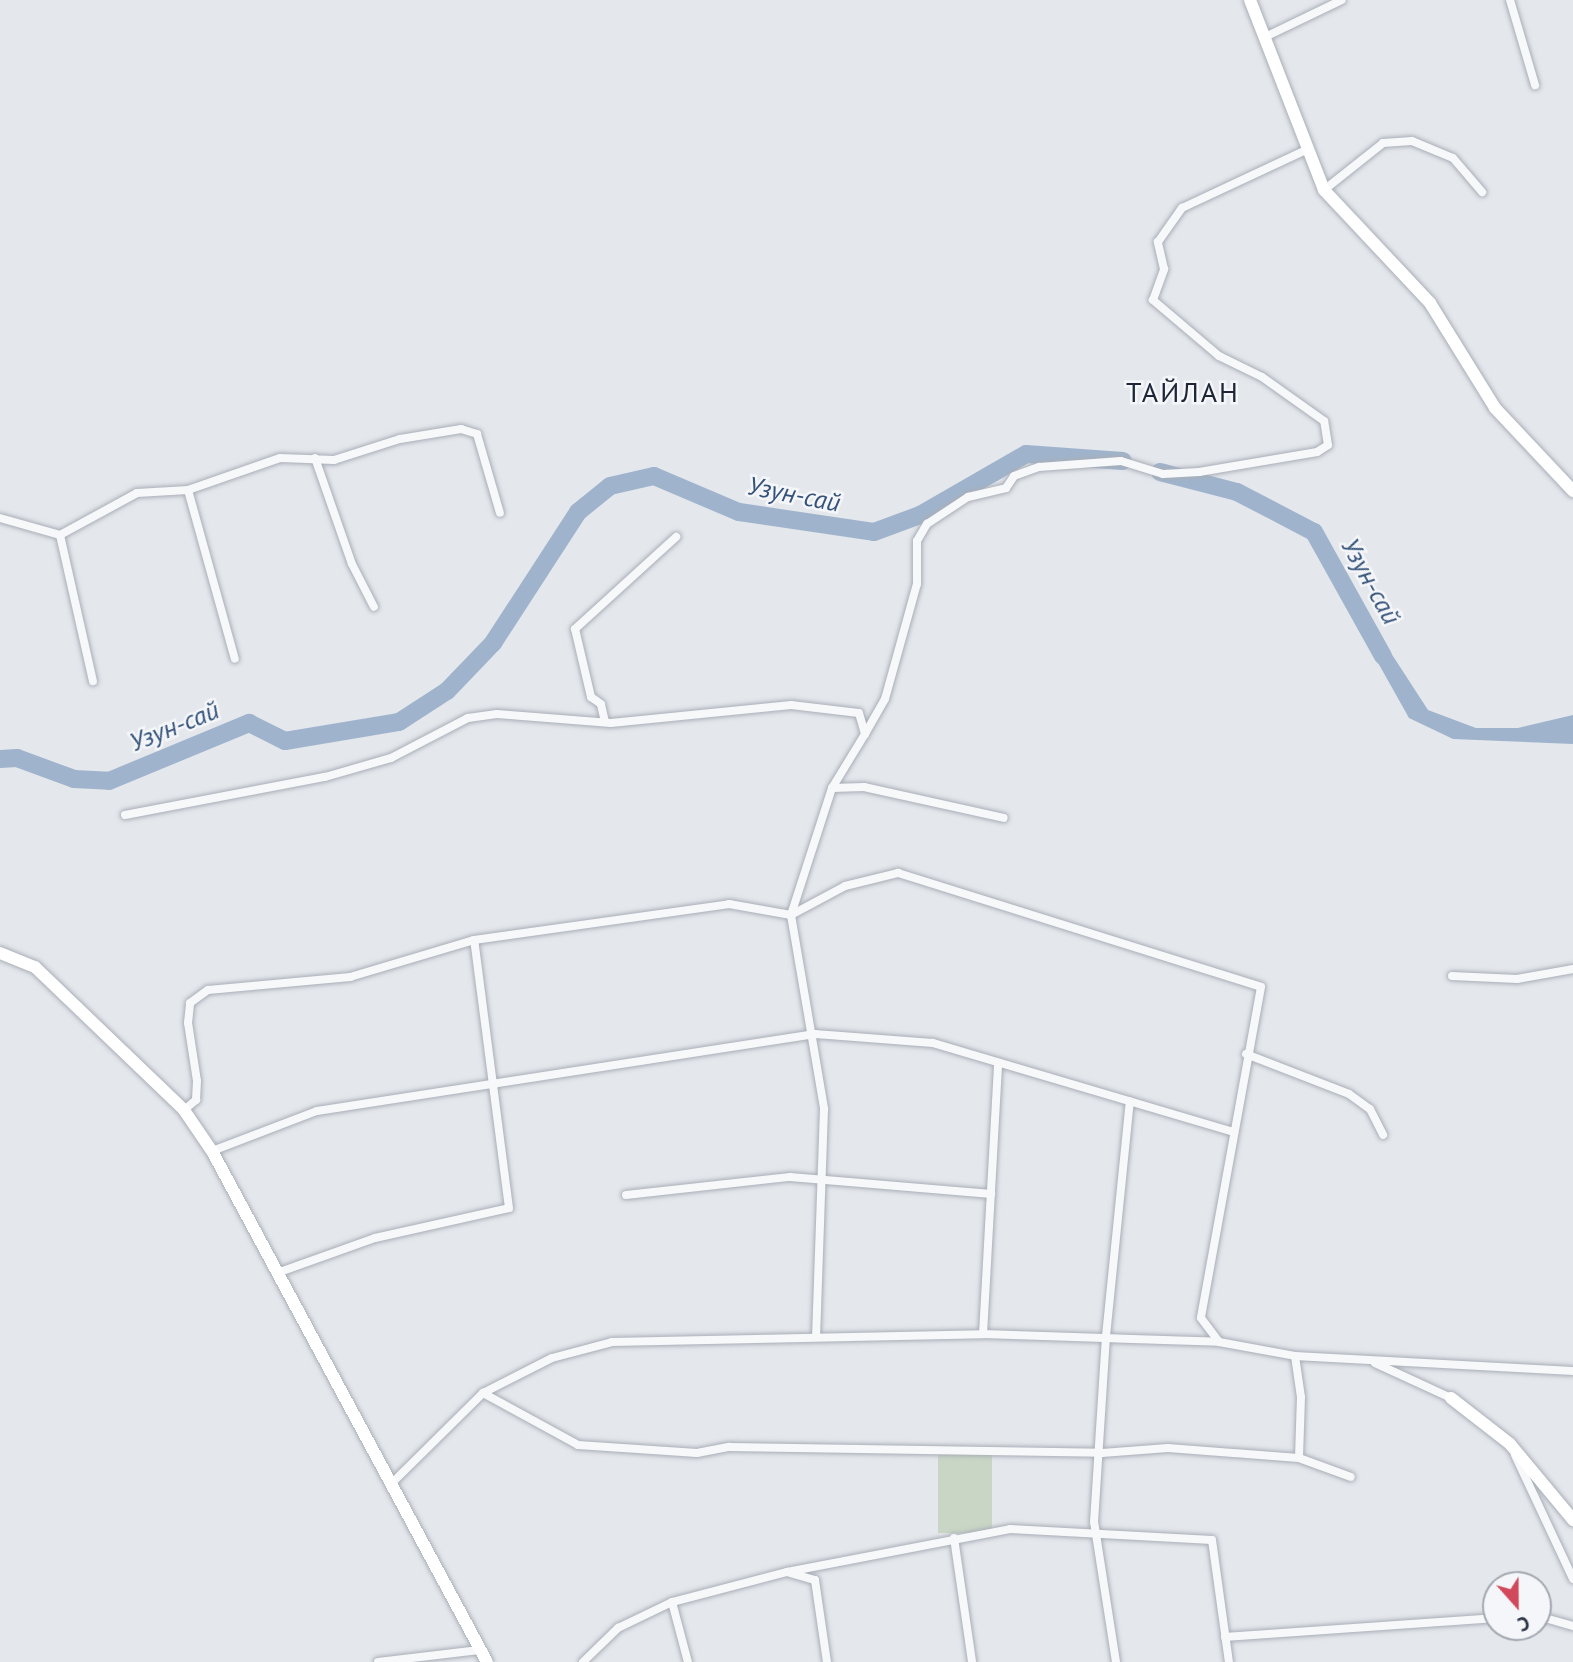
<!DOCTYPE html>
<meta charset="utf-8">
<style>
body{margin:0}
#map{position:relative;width:1573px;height:1662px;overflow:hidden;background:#e4e7ec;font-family:"PT Sans",sans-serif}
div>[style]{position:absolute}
.green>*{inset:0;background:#c9d6c5;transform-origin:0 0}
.water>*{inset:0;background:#9fb4cc}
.river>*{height:18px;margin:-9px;padding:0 9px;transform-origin:9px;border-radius:9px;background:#9fb4cc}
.roads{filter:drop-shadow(0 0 2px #a9aeb7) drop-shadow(0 0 2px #a9aeb7)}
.street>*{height:8px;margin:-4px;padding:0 4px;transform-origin:4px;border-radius:4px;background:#f7f8fa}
.secondary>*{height:12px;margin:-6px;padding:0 6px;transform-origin:6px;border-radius:6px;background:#fff}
span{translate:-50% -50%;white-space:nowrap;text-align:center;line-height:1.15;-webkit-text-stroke:5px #f4f6f9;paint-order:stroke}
.water-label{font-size:26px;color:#34527a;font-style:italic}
.quarter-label{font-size:28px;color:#1d2536;letter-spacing:2px}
.north{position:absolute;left:1482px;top:1571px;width:70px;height:70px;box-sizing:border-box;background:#f4f6f9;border:2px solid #a4a8b1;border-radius:50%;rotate:159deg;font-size:19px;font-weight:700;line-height:28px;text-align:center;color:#2b3445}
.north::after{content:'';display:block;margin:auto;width:24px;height:32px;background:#d1495b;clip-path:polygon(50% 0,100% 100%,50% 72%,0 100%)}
</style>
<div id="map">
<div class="green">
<i style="left:938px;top:1453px;width:54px;height:80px"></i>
</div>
<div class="water">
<i style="clip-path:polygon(1378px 633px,1428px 710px,1476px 728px,1518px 728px,1573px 715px,1573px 744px,1453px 739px,1409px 718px,1363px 636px)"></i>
</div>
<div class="river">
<i style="left:1160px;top:472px;width:80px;rotate:14.6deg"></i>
<i style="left:1237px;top:492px;width:87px;rotate:27.5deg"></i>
<i style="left:1314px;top:532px;width:142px;rotate:60.9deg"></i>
<i style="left:0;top:759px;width:17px;rotate:-3deg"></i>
<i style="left:17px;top:758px;width:61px;rotate:20.2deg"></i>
<i style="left:74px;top:779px;width:35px;rotate:3deg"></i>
<i style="left:109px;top:781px;width:152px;rotate:-22.5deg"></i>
<i style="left:249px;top:723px;width:40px;rotate:26.6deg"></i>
<i style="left:285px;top:741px;width:116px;rotate:-9.5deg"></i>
<i style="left:399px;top:722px;width:57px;rotate:-32.9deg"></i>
<i style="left:447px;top:691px;width:66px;rotate:-46.2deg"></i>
<i style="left:493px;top:643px;width:156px;rotate:-57deg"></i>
<i style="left:578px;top:512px;width:41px;rotate:-39.1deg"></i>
<i style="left:610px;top:486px;width:45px;rotate:-12.8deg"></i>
<i style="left:654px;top:476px;width:92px;rotate:23deg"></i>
<i style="left:739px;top:512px;width:136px;rotate:8.4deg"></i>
<i style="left:874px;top:532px;width:49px;rotate:-20.3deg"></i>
<i style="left:920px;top:515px;width:122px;rotate:-29.9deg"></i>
<i style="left:1026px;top:454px;width:97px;rotate:4.1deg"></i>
</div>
<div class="roads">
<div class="street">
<i style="left:1510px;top:0;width:89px;rotate:73.6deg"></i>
<i style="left:1265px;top:37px;width:85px;rotate:-25.7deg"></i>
<i style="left:1324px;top:190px;width:75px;rotate:-38.5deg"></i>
<i style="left:1383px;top:143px;width:29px;rotate:-4deg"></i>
<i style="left:1412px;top:141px;width:44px;rotate:22.5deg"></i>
<i style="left:1453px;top:158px;width:45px;rotate:49.5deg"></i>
<i style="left:315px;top:458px;width:112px;rotate:70.8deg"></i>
<i style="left:352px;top:564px;width:48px;rotate:62.9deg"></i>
<i style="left:188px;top:490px;width:175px;rotate:74.5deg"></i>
<i style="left:0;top:518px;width:62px;rotate:15.8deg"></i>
<i style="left:60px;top:535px;width:88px;rotate:-28.6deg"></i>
<i style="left:137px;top:493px;width:51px;rotate:-3.4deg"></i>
<i style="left:188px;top:490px;width:97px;rotate:-19.2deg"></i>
<i style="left:280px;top:458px;width:54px;rotate:2.1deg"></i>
<i style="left:334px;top:460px;width:69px;rotate:-17.7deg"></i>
<i style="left:400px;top:439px;width:62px;rotate:-9.3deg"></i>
<i style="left:461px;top:429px;width:17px;rotate:17deg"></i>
<i style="left:477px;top:434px;width:82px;rotate:73.8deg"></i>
<i style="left:60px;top:535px;width:150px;rotate:77.3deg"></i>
<i style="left:605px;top:722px;width:18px;rotate:-103deg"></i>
<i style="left:601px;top:704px;width:12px;rotate:-145deg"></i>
<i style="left:591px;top:697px;width:70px;rotate:-103.2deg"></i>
<i style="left:575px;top:629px;width:137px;rotate:-42.3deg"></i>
<i style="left:865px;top:734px;width:40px;rotate:-60.3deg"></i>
<i style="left:885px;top:699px;width:119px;rotate:-74.5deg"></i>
<i style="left:917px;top:584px;width:43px;rotate:-90deg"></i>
<i style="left:917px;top:541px;width:20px;rotate:-60deg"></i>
<i style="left:927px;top:524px;width:49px;rotate:-33.4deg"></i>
<i style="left:968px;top:497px;width:39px;rotate:-13deg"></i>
<i style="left:1006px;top:488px;width:14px;rotate:-56deg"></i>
<i style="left:1014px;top:476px;width:27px;rotate:-20deg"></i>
<i style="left:1039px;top:467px;width:82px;rotate:-4.2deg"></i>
<i style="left:1121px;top:461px;width:44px;rotate:17.2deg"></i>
<i style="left:1163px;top:474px;width:36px;rotate:-3deg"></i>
<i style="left:1199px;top:472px;width:120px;rotate:-9.6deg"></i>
<i style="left:1317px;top:452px;width:13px;rotate:-32deg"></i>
<i style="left:1328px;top:445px;width:24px;rotate:-99deg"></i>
<i style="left:1324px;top:421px;width:76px;rotate:-144.6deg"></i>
<i style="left:1262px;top:377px;width:48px;rotate:-154deg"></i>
<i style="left:1219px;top:356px;width:87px;rotate:-139.7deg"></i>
<i style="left:1153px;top:300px;width:33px;rotate:-70deg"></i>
<i style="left:1164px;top:269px;width:28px;rotate:-103deg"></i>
<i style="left:1158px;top:242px;width:42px;rotate:-54.8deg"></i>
<i style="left:1182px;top:208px;width:139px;rotate:-25.1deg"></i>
<i style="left:832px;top:788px;width:32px;rotate:-2deg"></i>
<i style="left:864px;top:787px;width:143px;rotate:12.5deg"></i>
<i style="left:125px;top:815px;width:204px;rotate:-10.8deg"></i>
<i style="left:325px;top:777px;width:69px;rotate:-16.1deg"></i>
<i style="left:391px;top:758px;width:87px;rotate:-27.5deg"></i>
<i style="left:468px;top:718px;width:29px;rotate:-8deg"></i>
<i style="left:497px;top:714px;width:114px;rotate:4.5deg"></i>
<i style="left:611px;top:723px;width:181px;rotate:-5.7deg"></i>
<i style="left:791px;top:705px;width:68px;rotate:6.7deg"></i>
<i style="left:859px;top:713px;width:22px;rotate:74deg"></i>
<i style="left:865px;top:734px;width:63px;rotate:121.4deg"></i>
<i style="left:832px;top:788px;width:133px;rotate:107.9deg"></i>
<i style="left:791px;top:915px;width:197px;rotate:80.3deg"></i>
<i style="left:824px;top:1109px;width:228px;rotate:92deg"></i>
<i style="left:1452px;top:976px;width:65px;rotate:2.6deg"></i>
<i style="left:1517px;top:979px;width:57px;rotate:-10.1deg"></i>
<i style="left:1246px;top:1054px;width:110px;rotate:21.2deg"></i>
<i style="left:1349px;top:1094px;width:26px;rotate:36deg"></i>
<i style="left:1370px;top:1109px;width:29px;rotate:63deg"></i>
<i style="left:184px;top:1110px;width:16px;rotate:-40deg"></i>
<i style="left:196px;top:1100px;width:19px;rotate:-87deg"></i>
<i style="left:197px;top:1081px;width:59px;rotate:-98.8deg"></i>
<i style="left:188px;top:1023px;width:20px;rotate:-84deg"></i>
<i style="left:190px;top:1003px;width:22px;rotate:-36deg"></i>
<i style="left:208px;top:990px;width:143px;rotate:-5.2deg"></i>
<i style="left:350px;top:977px;width:129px;rotate:-16.6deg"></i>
<i style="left:474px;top:940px;width:258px;rotate:-8deg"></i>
<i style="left:729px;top:904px;width:63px;rotate:10.1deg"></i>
<i style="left:791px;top:915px;width:61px;rotate:-28.2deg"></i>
<i style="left:845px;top:886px;width:55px;rotate:-13.8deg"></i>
<i style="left:898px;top:873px;width:380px;rotate:17.4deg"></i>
<i style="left:1261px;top:987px;width:336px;rotate:100.3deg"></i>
<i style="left:1201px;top:1318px;width:30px;rotate:53deg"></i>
<i style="left:1219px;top:1342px;width:77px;rotate:10.4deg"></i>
<i style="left:1295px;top:1356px;width:278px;rotate:3.1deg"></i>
<i style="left:212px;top:1151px;width:112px;rotate:-20.9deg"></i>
<i style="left:317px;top:1111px;width:504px;rotate:-8.79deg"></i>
<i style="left:815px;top:1034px;width:118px;rotate:4.4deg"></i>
<i style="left:933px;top:1043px;width:313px;rotate:16.5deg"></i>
<i style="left:626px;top:1195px;width:165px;rotate:-6.3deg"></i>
<i style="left:790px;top:1177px;width:202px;rotate:4.8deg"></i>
<i style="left:277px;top:1273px;width:104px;rotate:-19.7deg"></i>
<i style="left:375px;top:1238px;width:137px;rotate:-12.6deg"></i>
<i style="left:509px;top:1208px;width:270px;rotate:-97.4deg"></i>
<i style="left:983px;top:1334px;width:269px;rotate:-86.8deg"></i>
<i style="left:1295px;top:1356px;width:41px;rotate:81.7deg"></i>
<i style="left:1301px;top:1397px;width:61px;rotate:91.9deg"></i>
<i style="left:1375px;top:1363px;width:84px;rotate:24.7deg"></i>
<i style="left:483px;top:1393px;width:108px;rotate:28.7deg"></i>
<i style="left:578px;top:1445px;width:119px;rotate:3.8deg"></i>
<i style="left:697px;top:1453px;width:33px;rotate:-11deg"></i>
<i style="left:729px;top:1447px;width:373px;rotate:0.9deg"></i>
<i style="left:1102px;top:1453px;width:66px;rotate:-4.3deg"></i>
<i style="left:1168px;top:1448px;width:131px;rotate:4.4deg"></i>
<i style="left:1299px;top:1458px;width:55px;rotate:20.1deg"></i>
<i style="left:1515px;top:1455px;width:137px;rotate:64.9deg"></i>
<i style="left:390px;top:1485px;width:131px;rotate:-44.7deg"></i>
<i style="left:483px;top:1393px;width:77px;rotate:-26.9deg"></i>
<i style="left:552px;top:1358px;width:62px;rotate:-14.9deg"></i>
<i style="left:612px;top:1342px;width:371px;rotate:-1.2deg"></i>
<i style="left:983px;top:1334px;width:236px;rotate:1.9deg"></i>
<i style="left:954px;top:1538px;width:125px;rotate:81.7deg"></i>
<i style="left:790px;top:1573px;width:26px;rotate:16deg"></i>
<i style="left:815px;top:1580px;width:83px;rotate:81.7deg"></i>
<i style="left:672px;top:1602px;width:62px;rotate:75.1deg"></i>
<i style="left:1538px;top:1616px;width:36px;rotate:16deg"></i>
<i style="left:1225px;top:1637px;width:272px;rotate:-4deg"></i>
<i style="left:378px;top:1662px;width:102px;rotate:-6.8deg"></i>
<i style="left:583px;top:1662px;width:49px;rotate:-44.2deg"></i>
<i style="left:618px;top:1628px;width:60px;rotate:-25.7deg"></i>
<i style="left:672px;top:1602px;width:119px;rotate:-14.6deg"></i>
<i style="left:787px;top:1572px;width:227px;rotate:-10.9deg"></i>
<i style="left:1010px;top:1529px;width:202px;rotate:3.1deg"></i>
<i style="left:1212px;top:1540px;width:123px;rotate:82.1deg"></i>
<i style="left:1116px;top:1662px;width:142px;rotate:-98.9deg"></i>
<i style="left:1094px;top:1522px;width:186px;rotate:-86.3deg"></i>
<i style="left:1106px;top:1336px;width:236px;rotate:-84.2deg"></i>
</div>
<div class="secondary">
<i style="left:1250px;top:0;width:204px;rotate:68.7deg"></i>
<i style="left:1324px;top:190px;width:155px;rotate:46.8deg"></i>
<i style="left:1430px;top:303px;width:123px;rotate:58.2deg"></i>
<i style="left:1495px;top:408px;width:114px;rotate:46.8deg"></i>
<i style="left:0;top:953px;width:38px;rotate:22deg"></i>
<i style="left:35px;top:967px;width:207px;rotate:43.8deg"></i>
<i style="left:184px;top:1110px;width:50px;rotate:55.7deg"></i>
<i style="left:212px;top:1151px;width:580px;rotate:61.71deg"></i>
<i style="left:1451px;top:1398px;width:75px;rotate:37.9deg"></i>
<i style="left:1510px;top:1444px;width:99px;rotate:50.3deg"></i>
</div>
</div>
<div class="water-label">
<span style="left:794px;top:494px;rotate:11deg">Узун-сай</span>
<span style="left:1371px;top:581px;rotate:61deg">Узун-сай</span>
<span style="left:174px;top:726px;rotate:-22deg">Узун-сай</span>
</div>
<div class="quarter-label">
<span style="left:1183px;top:392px">ТАЙЛАН</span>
</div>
<div class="north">С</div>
</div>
